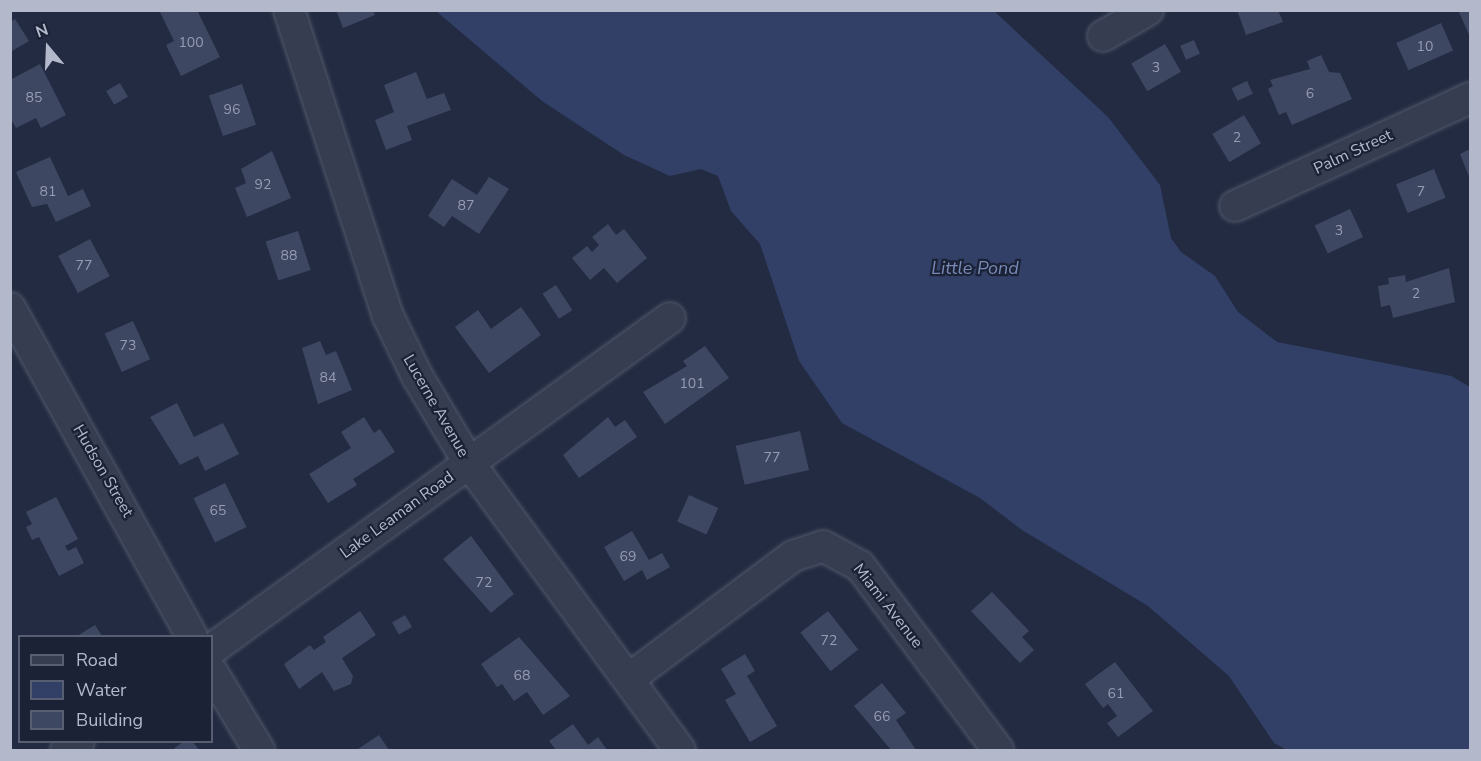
<!DOCTYPE html>
<style>
body{margin:0}
#map{position:relative;width:1481px;height:761px;overflow:hidden;background:#222b41;font-family:"Nunito Sans",sans-serif}
div>[style]{position:absolute}
.water>*{inset:0;background:#324068}
.building>*{inset:0;background:#3e4762;transform-origin:0 0}
.roads{filter:drop-shadow(0 0 2px #51586b) drop-shadow(0 0 2px #51586b)}
.minor>*{height:30px;margin:-15px;padding:0 15px;transform-origin:15px;border-radius:15px;background:#363d51}
span{translate:-50% -50%;white-space:nowrap;text-align:center;line-height:1.15;-webkit-text-stroke:4.5px #1b2236;paint-order:stroke}
.number-label{font-size:14px;color:#969cb1}
.number-label span{-webkit-text-stroke-width:0}
.street-label{font-size:16px;color:#b3b8cb}
.water-label{font-size:18px;color:#7789b6;font-style:italic}
.frame{position:absolute;inset:0;border:12px solid #b3b8cb;pointer-events:none}
.legend{position:absolute;left:18px;top:635px;width:195px;height:108px;box-sizing:border-box;background:#1b2236;border:2px solid #585e72;margin:0;padding:8px 10px;list-style:none;font-size:18px;color:#b3b8cb}
.legend li{display:flex;align-items:center;gap:12px;height:30px}
.legend b{width:30px;border:2px solid #585e72}
.north{position:absolute;left:18px;top:18px;width:60px;height:60px;-webkit-text-stroke:4px #1b2236;paint-order:stroke;rotate:341deg;font-size:16px;font-weight:700;line-height:24px;text-align:center;color:#b3b8cb}
.north::after{content:'';display:block;margin:auto;width:21px;height:27px;background:#b3b8cb;clip-path:polygon(50% 0,100% 100%,50% 72%,0 100%)}
</style>
<div id="map">
<div class="water">
<i style="clip-path:polygon(436px 11px,994px 11px,1108px 117px,1160px 185px,1171px 238px,1181px 252px,1215px 276px,1238px 312px,1277px 342px,1451px 376px,1470px 387px,1470px 750px,1287px 750px,1274px 743px,1229px 676px,1148px 606px,1022px 530px,980px 498px,842px 423px,799px 361px,760px 244px,731px 211px,718px 176px,701px 169px,670px 176px,624px 155px,542px 101px)"></i>
</div>
<div class="building">
<i style="clip-path:polygon(159px 10px,197px 10px,220px 57px,181px 76px,166px 45px,174px 41px)"></i>
<i style="clip-path:polygon(336px 10px,373px 10px,375px 15px,343px 28px)"></i>
<i style="clip-path:polygon(1237px 10px,1278px 10px,1283px 22px,1246px 35px)"></i>
<i style="clip-path:polygon(1458px 10px,1470px 10px,1470px 37px)"></i>
<i style="clip-path:polygon(15px 19px,29px 41px,12px 51px,10px 22px)"></i>
<i style="left:1441px;top:23px;width:30px;height:49px;rotate:66deg"></i>
<i style="left:1194px;top:40px;width:15px;height:15px;rotate:67deg"></i>
<i style="left:1165px;top:44px;width:32px;height:39px;rotate:60deg"></i>
<i style="clip-path:polygon(1321px 55px,1329px 72px,1340px 73px,1352px 99px,1292px 125px,1286px 112px,1279px 115px,1268px 89px,1273px 86px,1270px 80px,1310px 69px,1307px 61px)"></i>
<i style="clip-path:polygon(40px 64px,66px 115px,41px 128px,36px 118px,16px 128px,10px 118px,10px 80px)"></i>
<i style="clip-path:polygon(416px 72px,427px 99px,444px 93px,451px 110px,407px 126px,412px 140px,386px 150px,375px 120px,394px 112px,384px 85px)"></i>
<i style="left:1247px;top:81px;width:14px;height:17px;rotate:65deg"></i>
<i style="left:120px;top:83px;width:16px;height:16px;rotate:60deg"></i>
<i style="left:242px;top:84px;width:43px;height:35px;rotate:71deg"></i>
<i style="left:1244px;top:115px;width:33px;height:37px;rotate:59deg"></i>
<i style="clip-path:polygon(1470px 149px,1470px 179px,1460px 154px)"></i>
<i style="clip-path:polygon(272px 151px,291px 198px,247px 217px,235px 188px,246px 183px,241px 169px)"></i>
<i style="clip-path:polygon(50px 157px,68px 196px,83px 189px,91px 206px,56px 222px,47px 204px,32px 207px,16px 172px)"></i>
<i style="left:1434px;top:169px;width:31px;height:41px;rotate:68deg"></i>
<i style="clip-path:polygon(489px 177px,509px 189px,479px 234px,452px 216px,444px 227px,428px 216px,452px 179px,477px 195px)"></i>
<i style="left:1350px;top:209px;width:31px;height:39px;rotate:65deg"></i>
<i style="clip-path:polygon(608px 224px,616px 235px,624px 229px,647px 258px,617px 283px,604px 268px,590px 280px,572px 258px,587px 246px,592px 252px,599px 245px,592px 237px)"></i>
<i style="left:298px;top:231px;width:41px;height:34px;rotate:72deg"></i>
<i style="left:90px;top:239px;width:42px;height:36px;rotate:62deg"></i>
<i style="clip-path:polygon(1449px 268px,1455px 302px,1393px 318px,1390px 305px,1381px 307px,1378px 286px,1389px 284px,1388px 278px,1405px 275px,1406px 282px)"></i>
<i style="left:556px;top:285px;width:30px;height:16px;rotate:57deg"></i>
<i style="clip-path:polygon(521px 307px,541px 335px,489px 373px,455px 327px,478px 310px,491px 329px)"></i>
<i style="left:133px;top:321px;width:42px;height:31px;rotate:66deg"></i>
<i style="clip-path:polygon(320px 341px,326px 355px,336px 351px,352px 390px,318px 404px,302px 348px)"></i>
<i style="clip-path:polygon(705px 346px,729px 378px,665px 424px,643px 392px,687px 366px,683px 361px)"></i>
<i style="clip-path:polygon(177px 403px,194px 437px,223px 423px,239px 454px,205px 471px,198px 456px,180px 465px,150px 417px)"></i>
<i style="clip-path:polygon(364px 417px,374px 433px,380px 429px,395px 452px,353px 479px,357px 485px,328px 503px,309px 474px,351px 448px,341px 432px)"></i>
<i style="clip-path:polygon(608px 417px,615px 427px,625px 420px,637px 437px,579px 478px,563px 455px)"></i>
<i style="left:800px;top:431px;width:40px;height:66px;rotate:77deg"></i>
<i style="left:225px;top:483px;width:49px;height:35px;rotate:64deg"></i>
<i style="left:689px;top:495px;width:32px;height:29px;rotate:24deg"></i>
<i style="clip-path:polygon(56px 497px,78px 539px,65px 546px,68px 551px,76px 547px,84px 563px,59px 576px,39px 537px,32px 540px,26px 527px,32px 524px,26px 512px)"></i>
<i style="clip-path:polygon(632px 531px,649px 560px,662px 553px,670px 567px,647px 580px,642px 570px,624px 581px,604px 547px)"></i>
<i style="clip-path:polygon(471px 536px,514px 594px,491px 613px,443px 559px)"></i>
<i style="clip-path:polygon(992px 592px,1029px 631px,1022px 637px,1034px 650px,1020px 663px,971px 611px)"></i>
<i style="clip-path:polygon(360px 611px,376px 635px,342px 658px,353px 676px,351px 684px,334px 691px,322px 672px,299px 689px,284px 664px,310px 645px,314px 650px,326px 642px,323px 637px)"></i>
<i style="left:828px;top:611px;width:49px;height:35px;rotate:52deg"></i>
<i style="left:405px;top:615px;width:14px;height:15px;rotate:60deg"></i>
<i style="clip-path:polygon(95px 625px,102px 636px,77px 636px)"></i>
<i style="clip-path:polygon(519px 637px,570px 696px,543px 715px,527px 692px,514px 701px,502px 684px,497px 687px,481px 664px)"></i>
<i style="clip-path:polygon(745px 654px,755px 671px,747px 676px,777px 726px,750px 742px,725px 700px,736px 694px,721px 669px)"></i>
<i style="clip-path:polygon(1115px 662px,1153px 711px,1118px 737px,1107px 723px,1117px 716px,1108px 704px,1103px 708px,1085px 684px)"></i>
<i style="clip-path:polygon(882px 683px,906px 713px,896px 720px,916px 750px,891px 750px,854px 706px)"></i>
<i style="clip-path:polygon(573px 724px,588px 745px,598px 737px,607px 750px,556px 750px,549px 741px)"></i>
<i style="clip-path:polygon(379px 735px,389px 750px,359px 750px,358px 749px)"></i>
<i style="clip-path:polygon(183px 742px,193px 742px,199px 750px,172px 750px)"></i>
</div>
<div class="roads">
<div class="minor">
<i style="left:289px;top:10px;width:322px;rotate:72.1deg"></i>
<i style="left:388px;top:316px;width:67px;rotate:64.2deg"></i>
<i style="left:417px;top:376px;width:101px;rotate:59.1deg"></i>
<i style="left:469px;top:463px;width:356px;rotate:53.7deg"></i>
<i style="left:1103px;top:36px;width:52px;rotate:-30deg"></i>
<i style="left:1235px;top:206px;width:259px;rotate:-24.7deg"></i>
<i style="left:10px;top:308px;width:375px;rotate:61deg"></i>
<i style="left:212px;top:649px;width:565px;rotate:-35.86deg"></i>
<i style="left:212px;top:672px;width:91px;rotate:58.9deg"></i>
<i style="left:630px;top:678px;width:204px;rotate:-36.8deg"></i>
<i style="left:793px;top:556px;width:32px;rotate:-18deg"></i>
<i style="left:823px;top:546px;width:42px;rotate:28.4deg"></i>
<i style="left:860px;top:566px;width:230px;rotate:53.1deg"></i>
<i style="left:66px;top:750px;width:15px;rotate:-32deg"></i>
</div>
</div>
<div class="number-label">
<span style="left:191px;top:43px">100</span>
<span style="left:1425px;top:47px">10</span>
<span style="left:1156px;top:68px">3</span>
<span style="left:1310px;top:94px">6</span>
<span style="left:34px;top:98px">85</span>
<span style="left:232px;top:110px">96</span>
<span style="left:1237px;top:138px">2</span>
<span style="left:263px;top:185px">92</span>
<span style="left:48px;top:192px">81</span>
<span style="left:1421px;top:192px">7</span>
<span style="left:466px;top:206px">87</span>
<span style="left:1339px;top:231px">3</span>
<span style="left:289px;top:256px">88</span>
<span style="left:84px;top:266px">77</span>
<span style="left:1416px;top:294px">2</span>
<span style="left:128px;top:346px">73</span>
<span style="left:328px;top:378px">84</span>
<span style="left:692px;top:384px">101</span>
<span style="left:772px;top:458px">77</span>
<span style="left:218px;top:511px">65</span>
<span style="left:628px;top:557px">69</span>
<span style="left:484px;top:583px">72</span>
<span style="left:829px;top:641px">72</span>
<span style="left:522px;top:676px">68</span>
<span style="left:1116px;top:694px">61</span>
<span style="left:882px;top:717px">66</span>
</div>
<div class="street-label">
<span style="left:1353px;top:152px;rotate:-25deg">Palm Street</span>
<span style="left:436px;top:406px;rotate:60deg">Lucerne Avenue</span>
<span style="left:103px;top:471px;rotate:60deg">Hudson Street</span>
<span style="left:397px;top:515px;rotate:-36deg">Lake Leaman Road</span>
<span style="left:888px;top:606px;rotate:52deg">Miami Avenue</span>
</div>
<div class="water-label">
<span style="left:975px;top:268px">Little Pond</span>
</div>
<div class="frame"></div>
<ul class="legend">
<li><b style="height:8px;background:#363d51"></b>Road</li>
<li><b style="height:16px;background:#324068"></b>Water</li>
<li><b style="height:16px;background:#3e4762"></b>Building</li>
</ul>
<div class="north">N</div>
</div>
